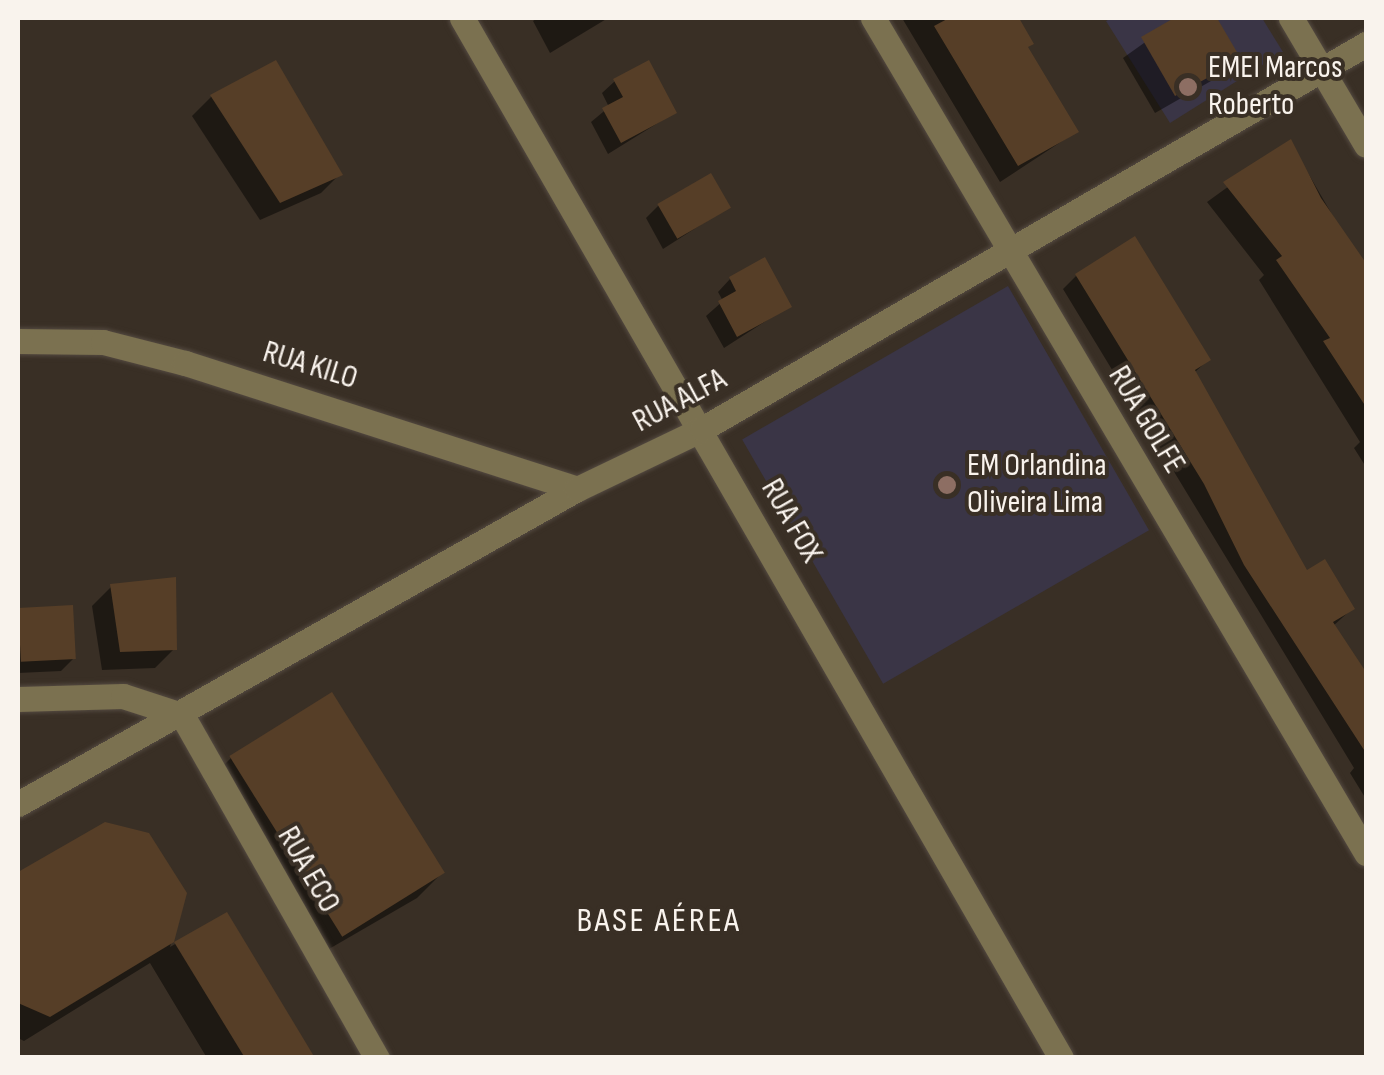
<!DOCTYPE html>
<meta charset="utf-8">
<style>
body{margin:0}
#map{position:relative;width:1384px;height:1075px;overflow:hidden;background:#392f25;font-family:"Sofia Sans Condensed",sans-serif}
div>[style]{position:absolute}
.education>*{inset:0;background:#3a3546;transform-origin:0 0}
.shadow>*{inset:0;background:#0007}
.building>*{inset:0;background:#563e27;transform-origin:0 0}
.roads{filter:drop-shadow(0 0 2px #544a41) drop-shadow(0 0 2px #544a41)}
.minor>*{height:25px;margin:-12.5px;padding:0 12.5px;transform-origin:12.5px;border-radius:12.5px;background:#7b7150}
.dots>*{width:28px;height:28px;translate:-50% -50%;box-sizing:border-box;border:5px solid #392f25;border-radius:50%}
span{translate:-50% -50%;white-space:nowrap;text-align:center;line-height:1.15;-webkit-text-stroke:8px #392f25;paint-order:stroke}
.poi-label{font-size:32px;color:#f9f3ed}
.left{translate:0 -50%;text-align:left}
.street-label{font-size:32px;color:#f9f3ed}
.neighbourhood-label{font-size:35px;color:#f9f3ed;letter-spacing:2.5px}
.frame{position:absolute;inset:0;border:20px solid #f9f3ed;pointer-events:none}
</style>
<div id="map">
<div class="education">
<i style="clip-path:polygon(1112px 18px,1262px 18px,1283px 52px,1170px 123px,1106px 21px)"></i>
<i style="left:1008px;top:286px;width:282px;height:307px;rotate:60deg"></i>
</div>
<div class="shadow">
<i style="clip-path:polygon(537px 18px,608px 18px,550px 53px,533px 21px)"></i>
<i style="clip-path:polygon(902px 18px,1016px 18px,1031px 43px,1026px 48px,1076px 132px,1000px 182px)"></i>
<i style="clip-path:polygon(1179px 18px,1214px 18px,1238px 58px,1218px 77px,1155px 113px,1123px 58px)"></i>
<i style="clip-path:polygon(275px 63px,340px 174px,321px 193px,260px 220px,192px 116px,211px 97px)"></i>
<i style="clip-path:polygon(615px 81px,674px 113px,608px 154px,591px 122px,609px 107px,602px 93px)"></i>
<i style="clip-path:polygon(1290px 142px,1366px 273px,1366px 467px,1354px 448px,1360px 442px,1259px 280px,1264px 275px,1207px 202px)"></i>
<i style="clip-path:polygon(659px 205px,727px 208px,663px 249px,646px 218px)"></i>
<i style="clip-path:polygon(1076px 276px,1208px 360px,1194px 373px,1306px 574px,1352px 609px,1333px 626px,1366px 676px,1366px 799px,1350px 773px,1354px 768px,1063px 289px)"></i>
<i style="clip-path:polygon(730px 279px,789px 306px,724px 348px,706px 316px,723px 301px,718px 292px)"></i>
<i style="clip-path:polygon(111px 587px,174px 649px,155px 668px,102px 670px,92px 606px)"></i>
<i style="clip-path:polygon(71px 608px,74px 658px,61px 671px,18px 673px,18px 611px)"></i>
<i style="clip-path:polygon(231px 758px,442px 873px,417px 898px,310px 960px,206px 783px)"></i>
<i style="clip-path:polygon(105px 825px,184px 893px,170px 947px,226px 915px,312px 1058px,207px 1058px,150px 963px,24px 1041px,18px 1038px,18px 875px)"></i>
</div>
<div class="building">
<i style="clip-path:polygon(949px 18px,1019px 18px,1034px 44px,1028px 47px,1079px 132px,1018px 166px,934px 26px)"></i>
<i style="clip-path:polygon(1174px 18px,1217px 18px,1241px 59px,1175px 96px,1141px 37px)"></i>
<i style="clip-path:polygon(276px 60px,343px 175px,280px 203px,210px 95px)"></i>
<i style="clip-path:polygon(649px 60px,677px 113px,621px 143px,602px 108px,623px 97px,613px 79px)"></i>
<i style="clip-path:polygon(1291px 139px,1321px 198px,1366px 263px,1366px 407px,1323px 341px,1330px 338px,1276px 260px,1282px 256px,1223px 182px)"></i>
<i style="left:711px;top:173px;width:40px;height:62px;rotate:60deg"></i>
<i style="clip-path:polygon(1135px 236px,1211px 360px,1195px 370px,1307px 570px,1325px 559px,1355px 609px,1333px 622px,1366px 672px,1366px 753px,1244px 565px,1204px 484px,1075px 274px)"></i>
<i style="clip-path:polygon(765px 257px,792px 307px,737px 337px,718px 301px,736px 291px,729px 277px)"></i>
<i style="clip-path:polygon(176px 577px,177px 650px,120px 652px,110px 584px)"></i>
<i style="left:73px;top:605px;width:54px;height:55px;rotate:87deg"></i>
<i style="left:332px;top:692px;width:213px;height:121px;rotate:58deg"></i>
<i style="clip-path:polygon(105px 822px,149px 833px,187px 893px,174px 942px,50px 1017px,18px 1003px,18px 872px)"></i>
<i style="clip-path:polygon(227px 912px,315px 1058px,245px 1058px,174px 942px)"></i>
</div>
<div class="roads">
<div class="minor">
<i style="left:462px;top:18px;width:1200px;rotate:60.06deg"></i>
<i style="left:873px;top:18px;width:970px;rotate:59.44deg"></i>
<i style="left:1291px;top:18px;width:147px;rotate:59.4deg"></i>
<i style="left:18px;top:341px;width:85px;rotate:0.7deg"></i>
<i style="left:103px;top:342px;width:85px;rotate:14.4deg"></i>
<i style="left:185px;top:363px;width:412px;rotate:17.8deg"></i>
<i style="left:18px;top:699px;width:105px;rotate:-1.6deg"></i>
<i style="left:123px;top:696px;width:62px;rotate:17.9deg"></i>
<i style="left:182px;top:715px;width:395px;rotate:60.4deg"></i>
<i style="left:18px;top:804px;width:642px;rotate:-29.4deg"></i>
<i style="left:577px;top:489px;width:139px;rotate:-25.6deg"></i>
<i style="left:702px;top:429px;width:768px;rotate:-30.11deg"></i>
</div>
</div>
<div class="dots">
<i style="left:1188px;top:87px;background:#8d6e63"></i>
<i style="left:947px;top:485px;background:#8d6e63"></i>
</div>
<div class="poi-label">
<span class="left" style="left:1208px;top:87px">EMEI Marcos<br>Roberto</span>
<span class="left" style="left:967px;top:485px">EM Orlandina<br>Oliveira Lima</span>
</div>
<div class="street-label">
<span style="left:310px;top:366px;rotate:17deg">RUA KILO</span>
<span style="left:680px;top:401px;rotate:-28deg">RUA ALFA</span>
<span style="left:1146px;top:420px;rotate:59deg">RUA GOLFE</span>
<span style="left:791px;top:521px;rotate:60deg">RUA FOX</span>
<span style="left:308px;top:870px;rotate:60deg">RUA ECO</span>
</div>
<div class="neighbourhood-label">
<span style="left:659px;top:921px">BASE AÉREA</span>
</div>
<div class="frame"></div>
</div>
